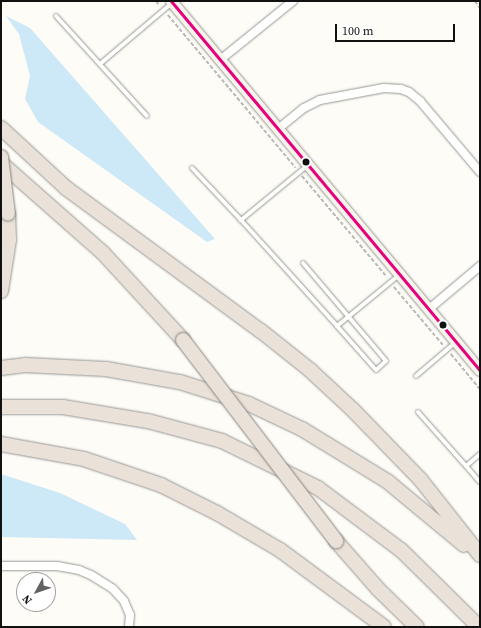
<!DOCTYPE html>
<style>
body{margin:0}
#map{position:relative;width:481px;height:628px;overflow:hidden;background:#fdfcf7;font-family:"Source Serif 4",serif}
div>[style]{position:absolute}
.water>*{inset:0;background:#cde8f7}
.path>*{height:1.5px;margin-top:-0.75px;transform-origin:0;background:repeating-linear-gradient(90deg,#b9b9b8 0 4px,transparent 0 6px)}
.roads{filter:drop-shadow(0 0 1px #979795) drop-shadow(0 0 1px #979795)}
.lane>*{height:4px;margin:-2px;padding:0 2px;transform-origin:2px;border-radius:2px;background:#fffffe}
.street>*{height:8px;margin:-4px;padding:0 4px;transform-origin:4px;border-radius:4px;background:#fffffe}
.secondary>*{height:11px;margin:-5.5px;padding:0 5.5px;transform-origin:5.5px;border-radius:5.5px;background:#f6f4eb}
.highway>*{height:14px;margin:-7px;padding:0 7px;transform-origin:7px;border-radius:7px;background:#eae1d8}
.bridges{filter:drop-shadow(0 0 1px #858482) drop-shadow(0 0 1px #858482)}
.highway-bridge>*{height:14px;margin:-7px;padding:0 7px;transform-origin:7px;border-radius:7px;background:#eae1d8}
.bus-1>*{height:3px;margin:-1.5px;padding:0 1.5px;transform-origin:1.5px;border-radius:1.5px;background:#e5007d}
.dots>*{width:11px;height:11px;translate:-50% -50%;box-sizing:border-box;border:2px solid #fff;border-radius:50%}
span{translate:-50% -50%;white-space:nowrap;text-align:center;line-height:1.15;-webkit-text-stroke:4px #fff;paint-order:stroke}
.frame{position:absolute;inset:0;border:2px solid #111;pointer-events:none}
.north{position:absolute;left:16px;top:572px;width:40px;height:40px;box-sizing:border-box;background:#fff;border:1px solid #a0a0a0;border-radius:50%;rotate:230deg;font-size:11px;font-weight:700;line-height:16px;text-align:center;color:#111}
.north::after{content:'';display:block;margin:auto;width:14px;height:18px;background:#646362;clip-path:polygon(50% 0,100% 100%,50% 72%,0 100%)}
.scale{position:absolute;left:335px;top:24px;width:120px;height:18px;box-sizing:border-box;border:2px solid #111;border-top:0;padding-left:5px;font-size:12px;line-height:14px;white-space:nowrap;color:#111;-webkit-text-stroke:3px #fff;paint-order:stroke}
</style>
<div id="map">
<div class="water">
<i style="clip-path:polygon(6px 16px,30px 28px,215px 239px,207px 242px,38px 122px,25px 99px,30px 76px,19px 34px)"></i>
<i style="clip-path:polygon(1px 474px,60px 493px,125px 524px,137px 540px,1px 537px)"></i>
</div>
<div class="path">
<i style="left:156px;top:1px;width:6px;rotate:51deg"></i>
<i style="left:475px;top:1px;width:9px;rotate:54deg"></i>
<i style="left:168px;top:15px;width:199px;rotate:50.1deg"></i>
<i style="left:302px;top:176px;width:132px;rotate:49.9deg"></i>
<i style="left:394px;top:287px;width:76px;rotate:49.8deg"></i>
<i style="left:451px;top:354px;width:45px;rotate:50.4deg"></i>
</div>
<div class="roads">
<div class="lane">
<i style="left:56px;top:16px;width:135px;rotate:47.7deg"></i>
<i style="left:100px;top:64px;width:94px;rotate:-40.3deg"></i>
<i style="left:308px;top:165px;width:87px;rotate:140.6deg"></i>
<i style="left:241px;top:220px;width:143px;rotate:47.8deg"></i>
<i style="left:337px;top:326px;width:80px;rotate:-39.4deg"></i>
<i style="left:192px;top:168px;width:71px;rotate:46.7deg"></i>
<i style="left:303px;top:263px;width:128px;rotate:49.7deg"></i>
<i style="left:386px;top:361px;width:13px;rotate:138deg"></i>
<i style="left:376px;top:370px;width:59px;rotate:-131.6deg"></i>
<i style="left:416px;top:376px;width:52px;rotate:-40.4deg"></i>
<i style="left:418px;top:412px;width:72px;rotate:48.4deg"></i>
<i style="left:480px;top:454px;width:18px;rotate:139deg"></i>
<i style="left:466px;top:466px;width:21px;rotate:49deg"></i>
</div>
<div class="street">
<i style="left:220px;top:60px;width:94px;rotate:-38.9deg"></i>
<i style="left:278px;top:129px;width:33px;rotate:-39deg"></i>
<i style="left:304px;top:108px;width:18px;rotate:-27deg"></i>
<i style="left:320px;top:100px;width:65px;rotate:-10.6deg"></i>
<i style="left:384px;top:88px;width:17px;rotate:3deg"></i>
<i style="left:401px;top:89px;width:9px;rotate:21deg"></i>
<i style="left:409px;top:92px;width:14px;rotate:39deg"></i>
<i style="left:420px;top:101px;width:93px;rotate:49.8deg"></i>
<i style="left:429px;top:309px;width:67px;rotate:-40.1deg"></i>
<i style="left:1px;top:566px;width:56px"></i>
<i style="left:57px;top:566px;width:22px;rotate:10deg"></i>
<i style="left:79px;top:570px;width:13px;rotate:23deg"></i>
<i style="left:91px;top:575px;width:26px;rotate:32deg"></i>
<i style="left:113px;top:589px;width:16px;rotate:47deg"></i>
<i style="left:124px;top:601px;width:15px;rotate:67deg"></i>
<i style="left:130px;top:615px;width:12px;rotate:95deg"></i>
</div>
<div class="secondary">
<i style="left:171px;top:1px;width:481px;rotate:50.1deg"></i>
</div>
<div class="highway">
<i style="left:1px;top:128px;width:88px;rotate:42.7deg"></i>
<i style="left:66px;top:188px;width:242px;rotate:36.3deg"></i>
<i style="left:261px;top:331px;width:63px;rotate:38.5deg"></i>
<i style="left:310px;top:370px;width:57px;rotate:42.9deg"></i>
<i style="left:352px;top:409px;width:98px;rotate:45.8deg"></i>
<i style="left:420px;top:479px;width:97px;rotate:51.7deg"></i>
<i style="left:1px;top:163px;width:136px;rotate:41.4deg"></i>
<i style="left:103px;top:253px;width:118px;rotate:47.4deg"></i>
<i style="left:1px;top:291px;width:52px;rotate:-81.1deg"></i>
<i style="left:9px;top:240px;width:26px;rotate:-92deg"></i>
<i style="left:1px;top:368px;width:24px;rotate:-7deg"></i>
<i style="left:25px;top:365px;width:81px;rotate:2.8deg"></i>
<i style="left:106px;top:369px;width:75px;rotate:10deg"></i>
<i style="left:180px;top:382px;width:72px;rotate:17.7deg"></i>
<i style="left:249px;top:404px;width:59px;rotate:25.3deg"></i>
<i style="left:302px;top:429px;width:100px;rotate:31.5deg"></i>
<i style="left:387px;top:481px;width:100px;rotate:39.7deg"></i>
<i style="left:1px;top:407px;width:62px"></i>
<i style="left:63px;top:407px;width:86px;rotate:9.4deg"></i>
<i style="left:148px;top:421px;width:77px;rotate:15.1deg"></i>
<i style="left:222px;top:441px;width:107px;rotate:26.1deg"></i>
<i style="left:318px;top:488px;width:104px;rotate:36.8deg"></i>
<i style="left:401px;top:550px;width:110px;rotate:44.6deg"></i>
<i style="left:1px;top:444px;width:84px;rotate:10.2deg"></i>
<i style="left:84px;top:459px;width:81px;rotate:18.7deg"></i>
<i style="left:161px;top:485px;width:63px;rotate:26.6deg"></i>
<i style="left:217px;top:513px;width:73px;rotate:30.4deg"></i>
<i style="left:280px;top:550px;width:129px;rotate:36.5deg"></i>
<i style="left:336px;top:541px;width:64px;rotate:48.8deg"></i>
<i style="left:378px;top:589px;width:54px;rotate:44.3deg"></i>
</div>
</div>
<div class="bridges">
<div class="highway-bridge">
<i style="left:1px;top:157px;width:57px;rotate:83deg"></i>
<i style="left:183px;top:340px;width:253px;rotate:52.7deg"></i>
</div>
</div>
<div class="bus-1">
<i style="left:171px;top:1px;width:481px;rotate:50.1deg"></i>
</div>
<div class="dots">
<i style="left:306px;top:162px;background:#111"></i>
<i style="left:443px;top:325px;background:#111"></i>
</div>
<div class="frame"></div>
<div class="north">N</div>
<div class="scale">100 m</div>
</div>
